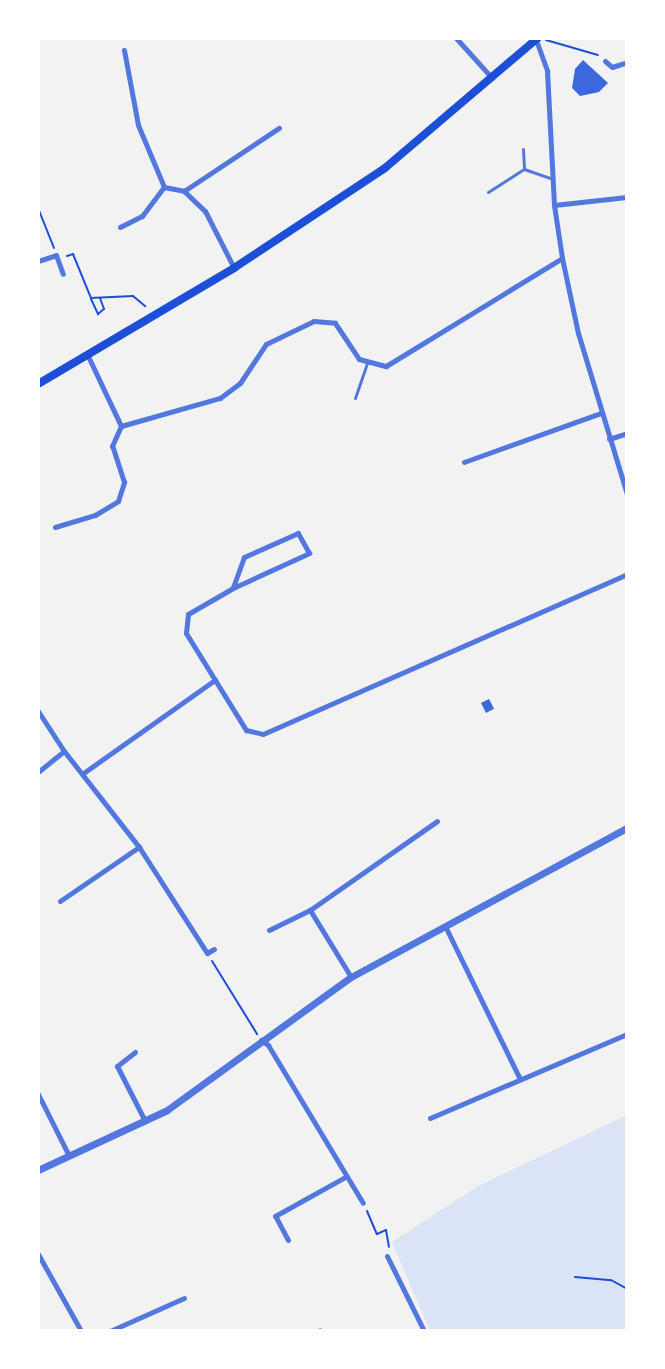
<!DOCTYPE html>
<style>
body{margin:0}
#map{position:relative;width:665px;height:1369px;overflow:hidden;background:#f2f2f2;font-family:"Roboto Serif",serif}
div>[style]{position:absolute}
.green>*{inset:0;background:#dbe4f7}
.building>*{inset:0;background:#3d67dc;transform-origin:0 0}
.path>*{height:2px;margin:-1px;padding:0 1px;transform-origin:1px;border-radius:1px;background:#1d4ed8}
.service>*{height:3px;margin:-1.5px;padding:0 1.5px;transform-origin:1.5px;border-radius:1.5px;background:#5277de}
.minor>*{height:5px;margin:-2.5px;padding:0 2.5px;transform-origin:2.5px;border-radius:2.5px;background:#5277de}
.tertiary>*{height:7px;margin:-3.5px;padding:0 3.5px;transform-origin:3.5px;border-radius:3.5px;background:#5277de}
.primary>*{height:8px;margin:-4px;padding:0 4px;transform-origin:4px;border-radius:4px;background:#1d4ed8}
span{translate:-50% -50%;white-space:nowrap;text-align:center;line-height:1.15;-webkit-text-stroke:6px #fff;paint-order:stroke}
.frame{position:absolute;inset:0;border:40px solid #fff;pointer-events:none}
</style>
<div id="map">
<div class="green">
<i style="clip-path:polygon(627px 1115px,627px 1331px,430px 1331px,392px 1242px,478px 1186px)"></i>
</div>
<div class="building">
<i style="clip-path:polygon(583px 60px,608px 83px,599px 92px,580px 96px,572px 88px,575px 69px)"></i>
<i style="left:489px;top:699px;width:11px;height:9px;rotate:63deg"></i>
</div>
<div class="path">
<i style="left:546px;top:40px;width:54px;rotate:16.1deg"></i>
<i style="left:38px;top:208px;width:43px;rotate:68.2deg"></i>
<i style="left:67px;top:256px;width:6px;rotate:-18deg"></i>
<i style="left:73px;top:254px;width:48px;rotate:67.8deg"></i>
<i style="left:91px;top:298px;width:42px;rotate:-2.7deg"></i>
<i style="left:133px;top:296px;width:16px;rotate:40deg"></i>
<i style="left:91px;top:299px;width:17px;rotate:65deg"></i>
<i style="left:98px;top:314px;width:8px;rotate:-40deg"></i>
<i style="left:104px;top:309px;width:12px;rotate:-110deg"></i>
<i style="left:212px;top:961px;width:86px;rotate:58.3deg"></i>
<i style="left:367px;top:1211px;width:25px;rotate:67deg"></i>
<i style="left:377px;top:1234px;width:10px;rotate:-24deg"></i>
<i style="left:386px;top:1230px;width:17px;rotate:80deg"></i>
<i style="left:575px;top:1277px;width:36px;rotate:5deg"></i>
<i style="left:611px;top:1280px;width:18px;rotate:29deg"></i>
</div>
<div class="service">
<i style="left:523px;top:149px;width:20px;rotate:87deg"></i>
<i style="left:524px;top:169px;width:31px;rotate:19deg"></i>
<i style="left:488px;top:192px;width:43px;rotate:-32.6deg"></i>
<i style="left:355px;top:398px;width:39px;rotate:-71deg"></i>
</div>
<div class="minor">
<i style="left:456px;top:38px;width:54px;rotate:48deg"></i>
<i style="left:536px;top:40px;width:33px;rotate:70deg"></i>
<i style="left:547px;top:71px;width:134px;rotate:87deg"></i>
<i style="left:554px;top:205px;width:54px;rotate:81.4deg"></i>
<i style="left:562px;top:258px;width:77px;rotate:78deg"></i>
<i style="left:578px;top:333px;width:168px;rotate:73.1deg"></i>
<i style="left:124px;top:50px;width:76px;rotate:79.4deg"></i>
<i style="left:138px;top:125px;width:67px;rotate:67.2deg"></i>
<i style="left:164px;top:187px;width:20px;rotate:11deg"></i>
<i style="left:184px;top:191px;width:29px;rotate:44deg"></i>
<i style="left:205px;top:211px;width:64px;rotate:63deg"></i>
<i style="left:605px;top:61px;width:9px;rotate:41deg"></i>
<i style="left:612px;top:67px;width:16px;rotate:-18deg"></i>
<i style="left:184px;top:191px;width:114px;rotate:-33.6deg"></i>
<i style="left:554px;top:205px;width:73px;rotate:-6.3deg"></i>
<i style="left:120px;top:227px;width:25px;rotate:-27deg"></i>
<i style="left:142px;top:216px;width:36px;rotate:-53deg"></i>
<i style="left:38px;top:261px;width:19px;rotate:-18deg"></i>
<i style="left:56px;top:255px;width:20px;rotate:70deg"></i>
<i style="left:87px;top:354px;width:80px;rotate:64.7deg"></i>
<i style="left:121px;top:426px;width:103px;rotate:-15.8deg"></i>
<i style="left:220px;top:398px;width:25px;rotate:-37deg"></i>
<i style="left:240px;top:383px;width:47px;rotate:-56.3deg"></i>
<i style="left:266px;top:344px;width:53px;rotate:-25.6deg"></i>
<i style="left:314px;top:321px;width:21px;rotate:5deg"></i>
<i style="left:335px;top:323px;width:43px;rotate:56.3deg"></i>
<i style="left:359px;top:359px;width:28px;rotate:15deg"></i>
<i style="left:386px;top:366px;width:206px;rotate:-31.5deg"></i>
<i style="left:609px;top:439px;width:19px;rotate:-18deg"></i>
<i style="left:464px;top:462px;width:145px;rotate:-19.7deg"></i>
<i style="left:55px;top:527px;width:42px;rotate:-16.7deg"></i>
<i style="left:95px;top:515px;width:27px;rotate:-31deg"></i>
<i style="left:118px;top:501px;width:20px;rotate:-72deg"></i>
<i style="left:124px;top:482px;width:38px;rotate:-108deg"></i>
<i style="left:112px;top:446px;width:22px;rotate:-66deg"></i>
<i style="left:215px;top:680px;width:59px;rotate:58.2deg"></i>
<i style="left:246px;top:730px;width:17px;rotate:13deg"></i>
<i style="left:263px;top:734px;width:398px;rotate:-23.7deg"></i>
<i style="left:38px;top:711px;width:48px;rotate:57deg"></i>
<i style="left:64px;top:751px;width:122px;rotate:52deg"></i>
<i style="left:139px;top:847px;width:126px;rotate:57.3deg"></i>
<i style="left:207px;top:953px;width:8px;rotate:-30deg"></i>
<i style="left:38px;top:772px;width:33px;rotate:-39deg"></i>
<i style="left:82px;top:774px;width:163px;rotate:-35.3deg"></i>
<i style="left:215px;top:680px;width:55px;rotate:-121.7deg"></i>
<i style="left:186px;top:633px;width:19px;rotate:-84deg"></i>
<i style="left:188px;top:614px;width:52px;rotate:-30deg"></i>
<i style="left:233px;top:588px;width:84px;rotate:-24.7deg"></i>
<i style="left:309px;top:553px;width:23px;rotate:-119deg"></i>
<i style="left:298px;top:533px;width:59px;rotate:156deg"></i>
<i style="left:244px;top:557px;width:33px;rotate:110deg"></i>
<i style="left:60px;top:901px;width:96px;rotate:-34.4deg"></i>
<i style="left:445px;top:926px;width:170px;rotate:63.9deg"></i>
<i style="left:269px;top:930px;width:46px;rotate:-26deg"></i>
<i style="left:351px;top:977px;width:79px;rotate:-121.5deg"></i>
<i style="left:310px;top:910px;width:155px;rotate:-35deg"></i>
<i style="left:261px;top:1040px;width:9px;rotate:36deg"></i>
<i style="left:268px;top:1045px;width:184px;rotate:59deg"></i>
<i style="left:135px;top:1052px;width:23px;rotate:142deg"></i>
<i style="left:117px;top:1066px;width:62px;rotate:63deg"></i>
<i style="left:38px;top:1094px;width:69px;rotate:63.4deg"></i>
<i style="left:430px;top:1118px;width:214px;rotate:-23.1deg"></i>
<i style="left:288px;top:1240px;width:27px;rotate:-118deg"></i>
<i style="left:275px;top:1216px;width:80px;rotate:-29.1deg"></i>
<i style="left:38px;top:1254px;width:88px;rotate:60.8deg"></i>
<i style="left:387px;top:1256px;width:84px;rotate:63.7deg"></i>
<i style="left:110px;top:1331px;width:81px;rotate:-24deg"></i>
<i style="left:319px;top:1331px;width:1px;rotate:-45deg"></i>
</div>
<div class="tertiary">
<i style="left:38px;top:1170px;width:142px;rotate:-24.9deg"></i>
<i style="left:167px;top:1110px;width:227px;rotate:-35.9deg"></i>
<i style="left:351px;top:977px;width:314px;rotate:-28.4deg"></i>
</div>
<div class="primary">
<i style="left:38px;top:384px;width:228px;rotate:-30.6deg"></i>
<i style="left:234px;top:268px;width:181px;rotate:-33.5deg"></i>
<i style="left:385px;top:168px;width:201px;rotate:-40.4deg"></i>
</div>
<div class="frame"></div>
</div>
